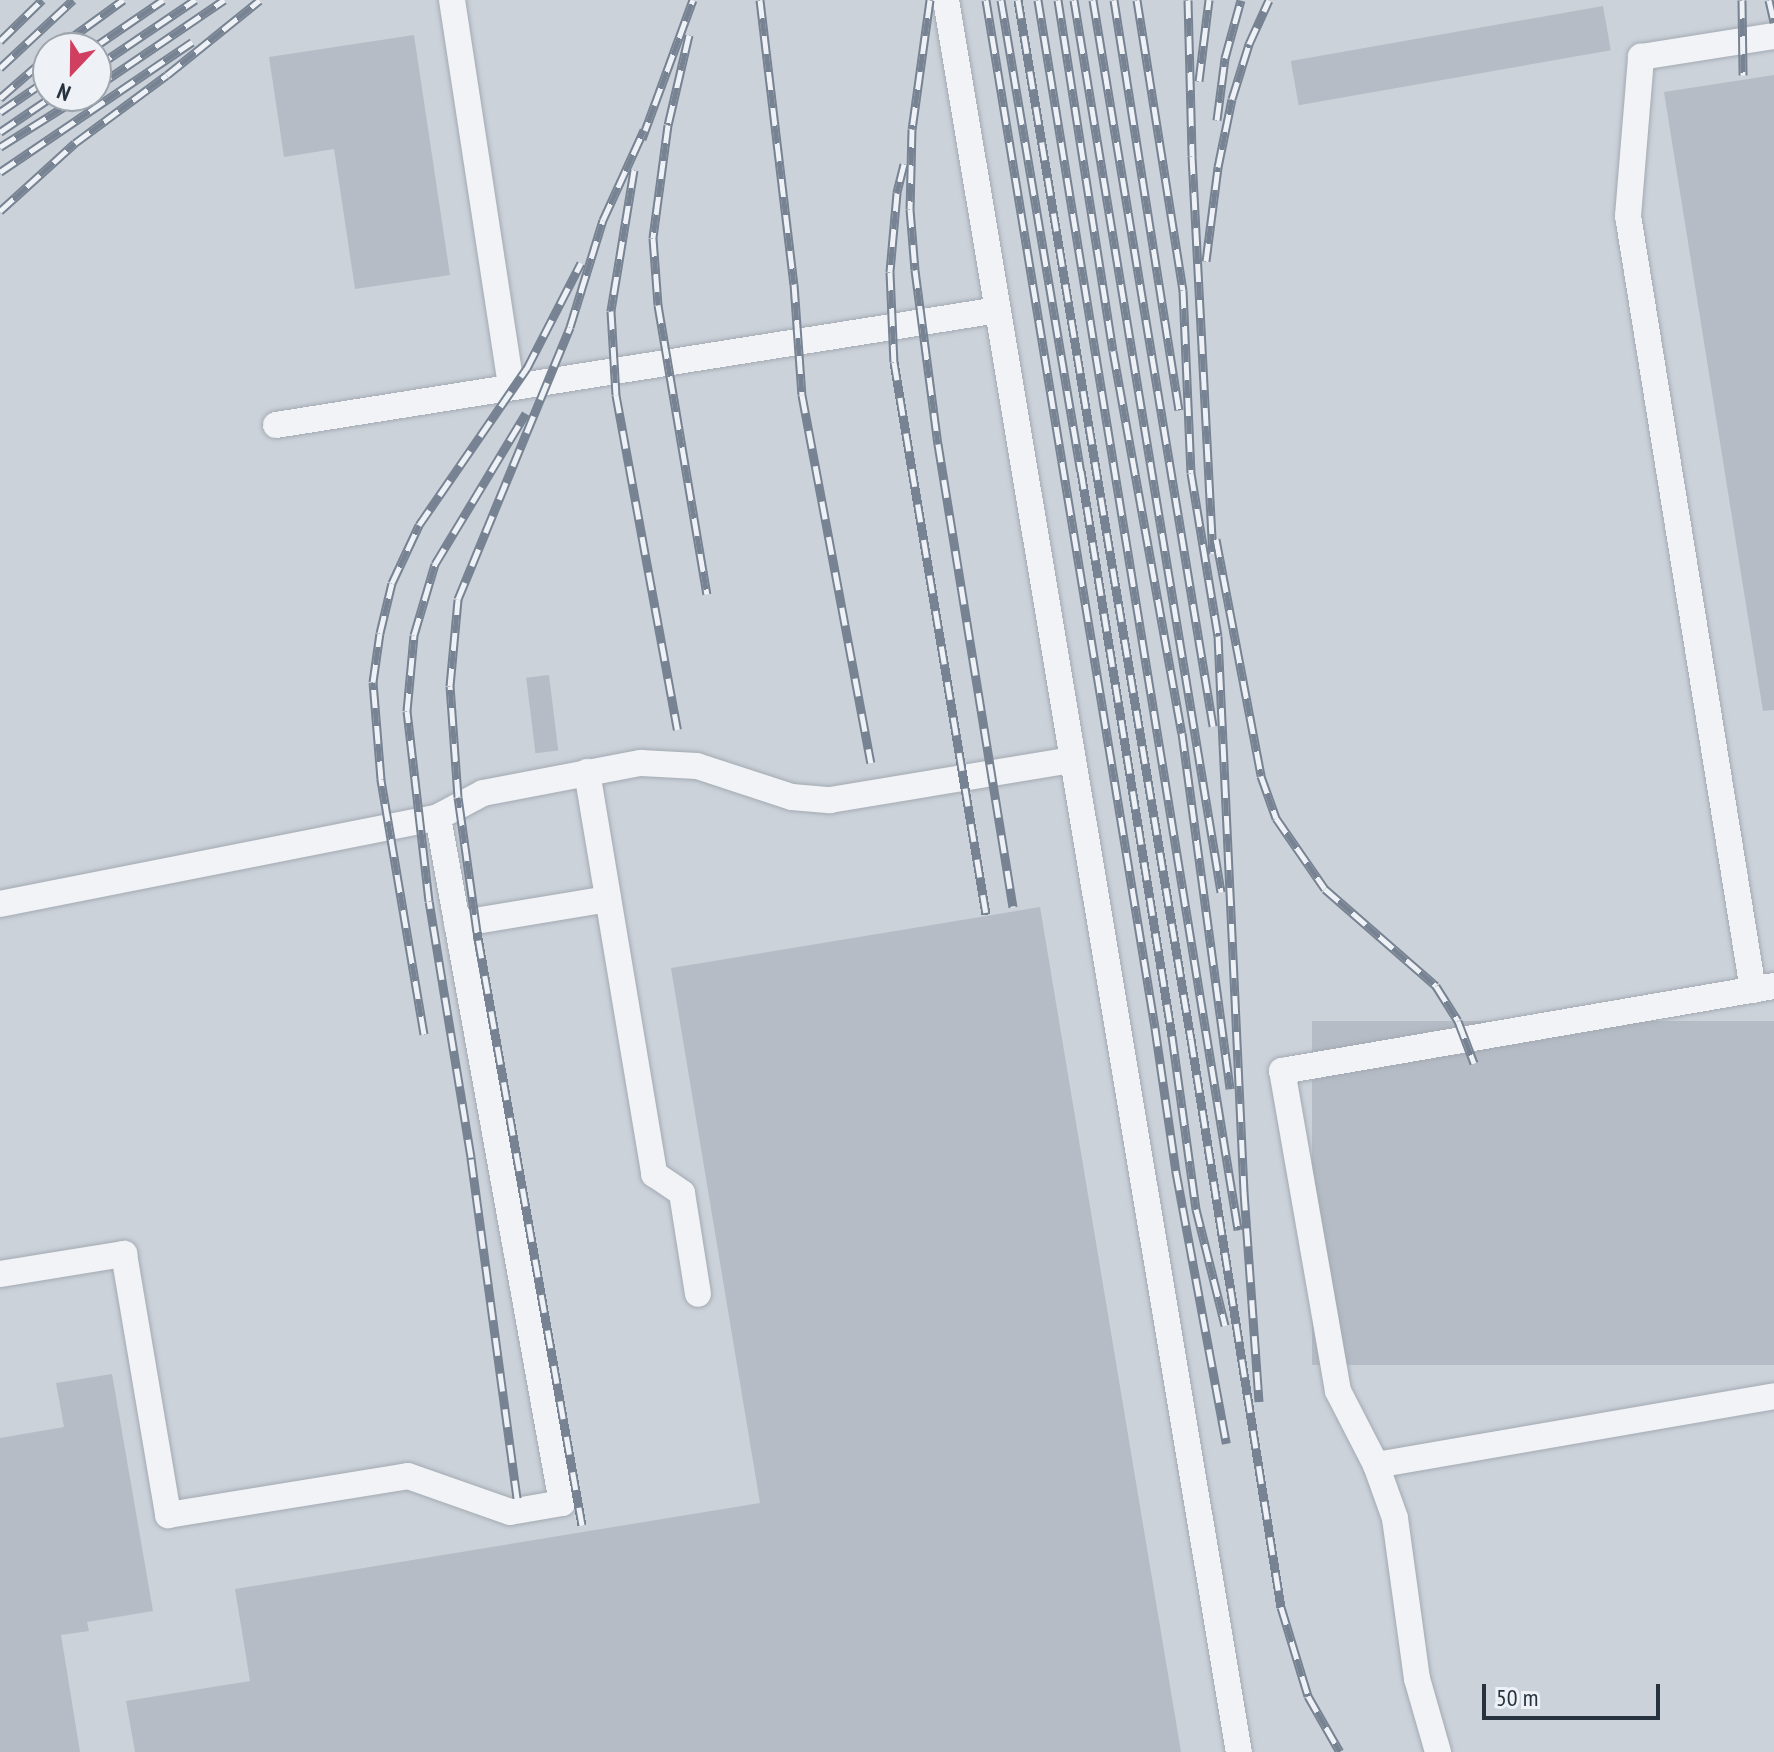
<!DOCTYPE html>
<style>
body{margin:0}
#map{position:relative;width:1774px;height:1752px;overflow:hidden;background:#dee3e8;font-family:"PT Sans Narrow",sans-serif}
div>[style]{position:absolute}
.built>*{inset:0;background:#ccd2da}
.building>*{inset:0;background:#b5bcc5;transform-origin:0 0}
.roads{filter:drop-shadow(0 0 2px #a3aab2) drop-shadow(0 0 2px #a3aab2)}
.minor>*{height:26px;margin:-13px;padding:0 13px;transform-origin:13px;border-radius:13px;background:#f1f3f6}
.rail>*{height:9px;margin-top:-4.5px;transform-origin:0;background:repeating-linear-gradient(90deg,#eef2f6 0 18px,#778392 0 36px);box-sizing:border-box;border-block:2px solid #778392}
span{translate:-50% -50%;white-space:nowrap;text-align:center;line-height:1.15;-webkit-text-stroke:7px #eef2f6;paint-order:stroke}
.north{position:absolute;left:32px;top:32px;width:80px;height:80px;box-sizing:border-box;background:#eef2f6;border:2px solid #9ea5ad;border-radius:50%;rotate:202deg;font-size:22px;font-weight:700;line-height:32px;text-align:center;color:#27323f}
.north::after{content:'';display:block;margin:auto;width:28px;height:36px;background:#d13f60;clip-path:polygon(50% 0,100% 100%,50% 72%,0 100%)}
.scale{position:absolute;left:1482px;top:1684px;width:178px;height:36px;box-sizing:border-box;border:4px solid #27323f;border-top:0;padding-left:10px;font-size:24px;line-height:28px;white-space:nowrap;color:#27323f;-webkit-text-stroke:6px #eef2f6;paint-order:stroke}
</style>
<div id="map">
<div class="built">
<i style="clip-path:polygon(evenodd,0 0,1774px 0,1774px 1752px,0 1752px,0 0,48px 48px,96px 48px,96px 96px,48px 96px,48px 48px)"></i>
</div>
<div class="building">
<i style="left:1603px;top:6px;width:45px;height:317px;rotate:80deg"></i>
<i style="clip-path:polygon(414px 35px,450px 275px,355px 289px,334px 149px,284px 157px,269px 57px)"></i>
<i style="clip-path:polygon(1774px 75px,1774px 710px,1763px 711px,1664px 92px)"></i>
<i style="left:549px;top:675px;width:76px;height:23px;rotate:83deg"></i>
<i style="clip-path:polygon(1040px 907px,1181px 1752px,135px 1752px,126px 1701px,250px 1681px,235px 1589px,760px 1503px,671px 968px)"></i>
<i style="left:1774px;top:1021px;width:344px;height:462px;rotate:90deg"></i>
<i style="clip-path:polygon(112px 1374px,153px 1611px,87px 1622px,89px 1631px,61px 1635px,80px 1752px,0 1752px,0 1438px,64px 1427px,56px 1383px)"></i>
</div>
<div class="roads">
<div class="minor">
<i style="left:452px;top:0;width:391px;rotate:81.3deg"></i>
<i style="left:946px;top:0;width:1776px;rotate:80.51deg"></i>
<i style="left:276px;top:425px;width:731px;rotate:-9.05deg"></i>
<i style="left:587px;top:772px;width:408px;rotate:80.5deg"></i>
<i style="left:654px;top:1174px;width:34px;rotate:34deg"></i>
<i style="left:682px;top:1193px;width:102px;rotate:81deg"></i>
<i style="left:0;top:904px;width:447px;rotate:-11.2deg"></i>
<i style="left:438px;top:817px;width:51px;rotate:-28.1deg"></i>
<i style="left:483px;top:793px;width:161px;rotate:-10.8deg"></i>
<i style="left:641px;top:763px;width:56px;rotate:3.1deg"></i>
<i style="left:697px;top:766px;width:100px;rotate:18.1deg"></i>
<i style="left:792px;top:797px;width:38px;rotate:5deg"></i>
<i style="left:830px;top:800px;width:245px;rotate:-9.4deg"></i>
<i style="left:457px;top:924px;width:153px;rotate:-9.4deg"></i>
<i style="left:1753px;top:990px;width:784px;rotate:-99.17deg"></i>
<i style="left:1628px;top:216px;width:160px;rotate:-85.3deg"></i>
<i style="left:1641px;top:57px;width:135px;rotate:-9deg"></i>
<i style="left:0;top:1274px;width:126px;rotate:-9.2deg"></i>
<i style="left:124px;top:1254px;width:265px;rotate:80.4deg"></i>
<i style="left:168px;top:1515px;width:243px;rotate:-9.2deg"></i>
<i style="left:408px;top:1476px;width:108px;rotate:19.4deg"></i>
<i style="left:510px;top:1512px;width:53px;rotate:-9.8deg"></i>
<i style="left:562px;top:1503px;width:697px;rotate:-100.25deg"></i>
<i style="left:1376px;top:1465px;width:404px;rotate:-9.8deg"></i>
<i style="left:1438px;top:1752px;width:76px;rotate:-106deg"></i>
<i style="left:1417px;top:1679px;width:162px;rotate:-97.8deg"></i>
<i style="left:1395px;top:1518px;width:56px;rotate:-109.7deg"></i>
<i style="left:1376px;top:1465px;width:83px;rotate:-117.2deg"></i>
<i style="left:1338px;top:1391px;width:325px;rotate:-99.9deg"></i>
<i style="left:1282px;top:1071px;width:499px;rotate:-9.8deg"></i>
</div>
</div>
<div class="rail">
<i style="left:760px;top:0;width:286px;rotate:83.2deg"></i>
<i style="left:794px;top:284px;width:111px;rotate:85.9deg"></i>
<i style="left:802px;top:395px;width:374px;rotate:79.4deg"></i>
<i style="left:930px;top:0;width:130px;rotate:97.9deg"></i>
<i style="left:912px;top:129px;width:80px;rotate:91.4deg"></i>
<i style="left:910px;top:209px;width:61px;rotate:85.3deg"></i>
<i style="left:915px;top:270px;width:176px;rotate:82.5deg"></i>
<i style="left:938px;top:444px;width:469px;rotate:80.8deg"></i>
<i style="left:986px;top:0;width:1042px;rotate:80.66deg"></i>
<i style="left:1155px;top:1028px;width:146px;rotate:81.7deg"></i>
<i style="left:1176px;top:1172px;width:276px;rotate:79.5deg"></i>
<i style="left:1001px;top:0;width:478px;rotate:80.4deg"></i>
<i style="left:1081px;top:471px;width:572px;rotate:80.85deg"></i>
<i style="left:1172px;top:1036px;width:175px;rotate:82.1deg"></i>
<i style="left:1196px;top:1209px;width:120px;rotate:76deg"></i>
<i style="left:1018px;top:0;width:1053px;rotate:80.55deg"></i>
<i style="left:1191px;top:1039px;width:575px;rotate:81deg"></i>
<i style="left:1281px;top:1607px;width:93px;rotate:73.1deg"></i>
<i style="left:1308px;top:1696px;width:64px;rotate:60.3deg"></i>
<i style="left:1038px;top:0;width:1246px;rotate:80.76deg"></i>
<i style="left:1058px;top:0;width:355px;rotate:81.1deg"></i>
<i style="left:1113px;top:351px;width:388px;rotate:79.8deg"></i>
<i style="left:1182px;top:733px;width:359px;rotate:82.3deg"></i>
<i style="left:1074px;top:0;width:904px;rotate:80.64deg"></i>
<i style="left:1093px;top:0;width:736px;rotate:80.61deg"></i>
<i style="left:1114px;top:0;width:415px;rotate:81deg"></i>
<i style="left:1137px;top:0;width:294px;rotate:81deg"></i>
<i style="left:1183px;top:290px;width:183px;rotate:87.5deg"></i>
<i style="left:1191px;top:473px;width:165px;rotate:80.6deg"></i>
<i style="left:1218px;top:636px;width:557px;rotate:87.32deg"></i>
<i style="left:1244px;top:1192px;width:210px;rotate:85.9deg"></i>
<i style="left:1188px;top:0;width:156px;rotate:88.5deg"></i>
<i style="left:1192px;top:156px;width:398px;rotate:87deg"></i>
<i style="left:1742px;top:0;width:75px;rotate:89.2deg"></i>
<i style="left:1769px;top:0;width:23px;rotate:77deg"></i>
<i style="left:689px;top:35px;width:92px;rotate:103.1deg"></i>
<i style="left:668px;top:125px;width:114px;rotate:97.6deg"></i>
<i style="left:653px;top:238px;width:67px;rotate:85.7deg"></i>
<i style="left:658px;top:305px;width:293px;rotate:80.4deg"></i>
<i style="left:0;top:41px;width:59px;rotate:-44.3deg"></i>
<i style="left:57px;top:48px;width:82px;rotate:-36deg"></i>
<i style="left:93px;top:48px;width:85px;rotate:-34.4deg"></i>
<i style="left:96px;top:67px;width:120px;rotate:-34.1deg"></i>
<i style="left:0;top:68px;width:100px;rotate:-43deg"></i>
<i style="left:1199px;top:81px;width:82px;rotate:-83deg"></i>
<i style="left:96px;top:87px;width:155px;rotate:-34.2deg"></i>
<i style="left:0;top:98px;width:64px;rotate:-41.2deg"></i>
<i style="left:0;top:112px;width:58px;rotate:-34.5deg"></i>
<i style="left:1217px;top:120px;width:63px;rotate:-82.6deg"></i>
<i style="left:1225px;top:58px;width:60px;rotate:-74.6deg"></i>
<i style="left:0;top:132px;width:64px;rotate:-34.2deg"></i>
<i style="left:642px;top:139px;width:148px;rotate:-69.9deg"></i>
<i style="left:0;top:147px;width:96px;rotate:-32.2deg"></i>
<i style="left:904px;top:164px;width:30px;rotate:104deg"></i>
<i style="left:897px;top:193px;width:79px;rotate:95.1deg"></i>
<i style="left:890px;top:272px;width:90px;rotate:87.5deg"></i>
<i style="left:894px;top:362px;width:560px;rotate:80.54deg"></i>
<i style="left:634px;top:170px;width:143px;rotate:99.3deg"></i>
<i style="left:611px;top:311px;width:84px;rotate:86.6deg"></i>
<i style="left:616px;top:395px;width:340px;rotate:79.6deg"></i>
<i style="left:0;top:172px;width:232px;rotate:-34.1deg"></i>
<i style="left:0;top:211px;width:101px;rotate:-42.2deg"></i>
<i style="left:75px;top:143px;width:114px;rotate:-36.5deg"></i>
<i style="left:167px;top:75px;width:119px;rotate:-38.9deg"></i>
<i style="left:1206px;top:261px;width:95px;rotate:-82.7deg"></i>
<i style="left:1218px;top:167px;width:69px;rotate:-78.4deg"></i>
<i style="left:1232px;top:99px;width:58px;rotate:-72.8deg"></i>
<i style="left:1249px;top:44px;width:48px;rotate:-65.6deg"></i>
<i style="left:1216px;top:539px;width:241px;rotate:79.2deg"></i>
<i style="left:1261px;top:776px;width:45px;rotate:70.3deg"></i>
<i style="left:1276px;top:818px;width:86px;rotate:55.4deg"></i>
<i style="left:1325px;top:889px;width:147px;rotate:41.1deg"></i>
<i style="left:1436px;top:986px;width:41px;rotate:57.8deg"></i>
<i style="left:1458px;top:1021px;width:45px;rotate:69.1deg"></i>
<i style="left:424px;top:1034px;width:259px;rotate:-99.6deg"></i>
<i style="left:381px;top:779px;width:97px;rotate:-94.7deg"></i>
<i style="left:373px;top:682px;width:49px;rotate:-81.9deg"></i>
<i style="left:380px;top:633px;width:51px;rotate:-76.5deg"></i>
<i style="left:392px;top:583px;width:64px;rotate:-65deg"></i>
<i style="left:419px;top:525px;width:191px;rotate:-55.5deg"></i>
<i style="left:527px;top:368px;width:118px;rotate:-62.8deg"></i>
<i style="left:517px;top:1498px;width:344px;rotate:-97.7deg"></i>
<i style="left:471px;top:1157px;width:259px;rotate:-99.3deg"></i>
<i style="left:429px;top:901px;width:191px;rotate:-96.6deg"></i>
<i style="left:407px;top:711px;width:76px;rotate:-84.7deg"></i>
<i style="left:414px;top:635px;width:74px;rotate:-73.5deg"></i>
<i style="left:435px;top:564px;width:176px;rotate:-58.9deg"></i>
<i style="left:582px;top:1525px;width:602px;rotate:-100.04deg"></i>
<i style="left:477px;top:932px;width:136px;rotate:-98deg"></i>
<i style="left:458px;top:797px;width:111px;rotate:-94.1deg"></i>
<i style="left:450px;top:686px;width:87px;rotate:-84.7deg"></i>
<i style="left:458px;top:599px;width:294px;rotate:-67.6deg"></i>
<i style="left:570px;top:327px;width:112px;rotate:-72.9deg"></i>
<i style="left:603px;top:220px;width:99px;rotate:-65.5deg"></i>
</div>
<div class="north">N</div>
<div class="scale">50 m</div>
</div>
